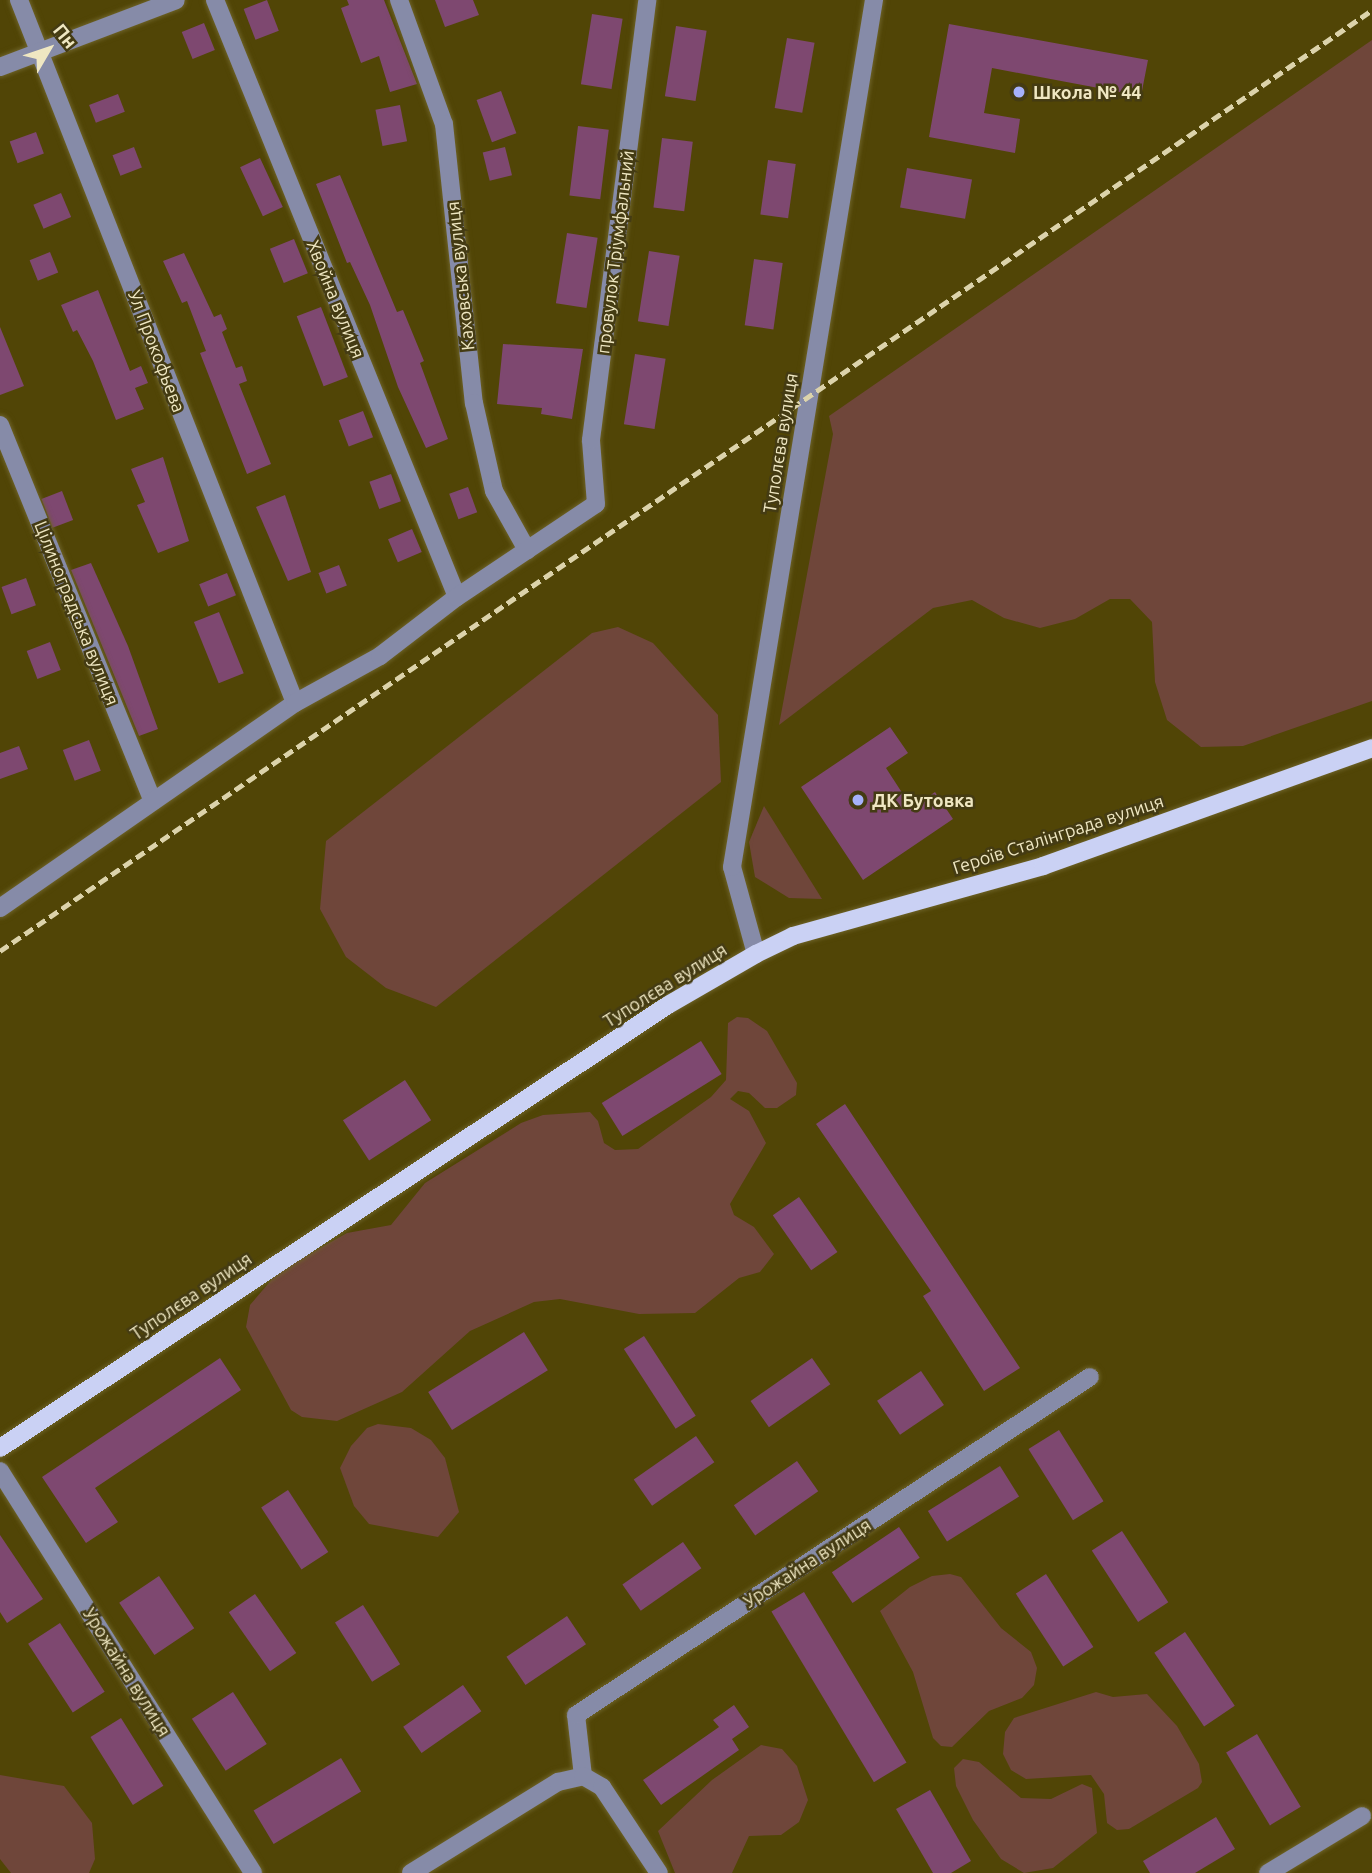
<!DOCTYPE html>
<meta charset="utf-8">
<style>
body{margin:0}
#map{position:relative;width:1372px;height:1873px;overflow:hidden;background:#514506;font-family:Ubuntu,sans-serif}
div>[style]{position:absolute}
.green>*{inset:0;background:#6f463a}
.building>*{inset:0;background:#7e4870;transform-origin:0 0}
.roads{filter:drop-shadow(0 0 2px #6d6228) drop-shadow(0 0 2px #6d6228)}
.minor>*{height:18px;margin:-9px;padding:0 9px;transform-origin:9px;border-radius:9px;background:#868ba8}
.major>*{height:18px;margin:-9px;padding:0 9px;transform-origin:9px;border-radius:9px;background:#cad1f4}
.rail>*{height:5px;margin-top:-2.5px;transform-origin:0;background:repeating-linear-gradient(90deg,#dcd3ab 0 10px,transparent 0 15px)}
.dots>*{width:19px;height:19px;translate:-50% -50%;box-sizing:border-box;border:4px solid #443b13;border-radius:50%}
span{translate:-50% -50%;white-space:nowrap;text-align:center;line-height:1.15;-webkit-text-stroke:5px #443b13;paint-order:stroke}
.poi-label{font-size:18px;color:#efe7c2;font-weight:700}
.left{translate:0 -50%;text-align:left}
.street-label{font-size:18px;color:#efe7c2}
.north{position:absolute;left:14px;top:14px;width:70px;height:70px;-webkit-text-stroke:5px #443b13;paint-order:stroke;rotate:51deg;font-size:19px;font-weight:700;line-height:28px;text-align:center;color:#efe7c2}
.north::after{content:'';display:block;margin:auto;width:24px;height:32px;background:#efe7c2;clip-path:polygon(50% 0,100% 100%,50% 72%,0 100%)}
</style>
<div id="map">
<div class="green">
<i style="clip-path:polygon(1372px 40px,1372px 701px,1243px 746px,1201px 747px,1167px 720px,1155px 682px,1152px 622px,1130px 599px,1110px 599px,1075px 619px,1040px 628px,1004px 618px,972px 600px,933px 608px,779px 725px,833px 434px,829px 416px)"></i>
<i style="clip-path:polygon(618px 627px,653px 643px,718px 715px,721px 782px,436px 1007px,386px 988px,346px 957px,320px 909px,326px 841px,592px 633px)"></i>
<i style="clip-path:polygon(764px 806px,822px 899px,789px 898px,755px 877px,749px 842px)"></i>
<i style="clip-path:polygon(737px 1017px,748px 1018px,767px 1031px,797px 1083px,796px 1095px,777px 1108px,765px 1108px,749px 1093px,738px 1091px,730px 1099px,749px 1111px,766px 1143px,730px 1204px,734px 1215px,754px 1227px,774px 1254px,760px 1272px,739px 1278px,695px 1313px,639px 1314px,560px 1299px,534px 1302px,470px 1331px,402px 1392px,337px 1421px,302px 1417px,291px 1410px,246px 1327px,250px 1305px,279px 1271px,347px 1233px,391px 1225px,425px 1183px,521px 1123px,543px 1115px,590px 1112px,598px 1121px,604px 1143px,615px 1150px,638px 1149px,711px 1097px,726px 1080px,728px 1023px)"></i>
<i style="clip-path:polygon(378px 1424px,411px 1428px,431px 1440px,445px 1458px,459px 1512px,438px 1537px,369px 1524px,354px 1506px,340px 1468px,351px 1446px,367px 1428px)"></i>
<i style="clip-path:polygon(950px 1574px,961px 1577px,1001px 1628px,1031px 1652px,1037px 1668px,1034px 1685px,1022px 1698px,989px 1711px,952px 1747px,941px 1746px,933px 1738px,913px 1672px,880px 1611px,910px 1587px,932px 1576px)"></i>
<i style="clip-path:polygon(1096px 1692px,1113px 1697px,1147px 1694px,1177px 1726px,1199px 1764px,1202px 1782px,1198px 1788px,1129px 1829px,1117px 1830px,1107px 1823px,1104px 1794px,1091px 1775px,1026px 1779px,1011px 1770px,1003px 1754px,1005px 1732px,1014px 1718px)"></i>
<i style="clip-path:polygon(761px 1745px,782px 1749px,797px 1766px,808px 1800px,799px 1822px,781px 1835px,749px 1836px,732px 1873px,675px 1873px,658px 1831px,712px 1780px)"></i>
<i style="clip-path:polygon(963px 1759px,979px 1762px,1021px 1798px,1051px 1799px,1082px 1784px,1092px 1788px,1097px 1833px,1053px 1868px,1024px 1873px,1001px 1859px,973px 1820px,956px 1786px,954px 1768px)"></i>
<i style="clip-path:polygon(0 1775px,64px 1786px,92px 1823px,95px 1859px,89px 1873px,11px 1873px,0 1859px)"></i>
</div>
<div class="building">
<i style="left:267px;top:0;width:33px;height:25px;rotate:69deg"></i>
<i style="clip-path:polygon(347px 0,384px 0,417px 84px,390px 92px,379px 56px,361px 63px,341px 8px,349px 5px)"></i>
<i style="clip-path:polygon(435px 0,473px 0,479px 15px,445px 27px)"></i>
<i style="left:592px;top:14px;width:31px;height:71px;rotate:9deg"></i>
<i style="left:204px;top:23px;width:29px;height:24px;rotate:68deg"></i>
<i style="clip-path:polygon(949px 24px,1148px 60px,1141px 96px,992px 68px,984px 113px,1020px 119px,1015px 153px,929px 137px)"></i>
<i style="left:676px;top:26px;width:31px;height:71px;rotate:9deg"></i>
<i style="left:787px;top:38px;width:28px;height:71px;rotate:10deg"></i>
<i style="left:501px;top:91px;width:45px;height:26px;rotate:70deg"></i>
<i style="left:118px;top:94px;width:19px;height:31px;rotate:69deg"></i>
<i style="left:400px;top:105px;width:37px;height:25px;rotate:79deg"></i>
<i style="left:578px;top:126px;width:31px;height:70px;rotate:7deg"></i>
<i style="left:36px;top:132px;width:23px;height:28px;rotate:70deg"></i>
<i style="left:662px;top:138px;width:31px;height:70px;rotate:7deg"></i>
<i style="left:134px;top:147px;width:22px;height:23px;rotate:69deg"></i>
<i style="left:505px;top:147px;width:29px;height:23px;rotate:76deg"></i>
<i style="left:260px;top:158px;width:54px;height:22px;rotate:65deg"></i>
<i style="left:768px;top:160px;width:28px;height:55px;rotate:8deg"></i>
<i style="left:907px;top:168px;width:66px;height:40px;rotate:10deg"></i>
<i style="clip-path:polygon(340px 175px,397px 312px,403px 310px,424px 361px,420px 363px,448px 439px,426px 448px,398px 387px,370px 305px,350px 262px,347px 263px,316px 184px)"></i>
<i style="left:61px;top:193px;width:26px;height:30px;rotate:67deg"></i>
<i style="left:567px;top:233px;width:31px;height:71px;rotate:9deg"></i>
<i style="left:294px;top:239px;width:37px;height:26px;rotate:68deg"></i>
<i style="left:649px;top:251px;width:31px;height:71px;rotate:9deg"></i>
<i style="left:50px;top:252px;width:22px;height:22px;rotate:68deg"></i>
<i style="clip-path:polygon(184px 253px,214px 317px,221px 314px,227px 329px,222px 332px,236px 368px,242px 366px,247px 381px,239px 384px,271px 464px,247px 474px,200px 353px,206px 351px,187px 301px,182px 303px,163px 261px)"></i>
<i style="left:754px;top:259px;width:29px;height:67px;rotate:8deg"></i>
<i style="clip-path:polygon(98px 290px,130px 371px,141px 366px,148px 383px,135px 388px,144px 409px,116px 420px,93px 361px,77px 330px,73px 332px,61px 305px)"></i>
<i style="left:321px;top:307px;width:75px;height:26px;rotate:69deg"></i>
<i style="clip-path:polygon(0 327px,24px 386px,0 395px)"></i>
<i style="clip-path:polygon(503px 344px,583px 349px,572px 419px,541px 414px,542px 408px,497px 404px)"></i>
<i style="left:635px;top:354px;width:31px;height:71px;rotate:9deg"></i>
<i style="left:363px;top:411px;width:28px;height:26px;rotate:69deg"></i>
<i style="clip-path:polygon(163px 457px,189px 541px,158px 553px,137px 505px,145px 502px,131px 469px)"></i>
<i style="left:391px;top:474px;width:29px;height:23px;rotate:70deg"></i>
<i style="left:468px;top:487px;width:27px;height:20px;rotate:70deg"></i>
<i style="left:62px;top:491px;width:31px;height:22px;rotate:69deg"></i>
<i style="clip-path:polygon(285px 495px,311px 572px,288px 581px,256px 507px)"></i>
<i style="left:412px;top:529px;width:25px;height:26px;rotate:67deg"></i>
<i style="clip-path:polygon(91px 563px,128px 646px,158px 729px,139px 736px,71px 570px)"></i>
<i style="left:339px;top:565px;width:22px;height:22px;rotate:69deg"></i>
<i style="left:227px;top:573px;width:24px;height:30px;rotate:68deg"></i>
<i style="left:26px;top:578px;width:29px;height:26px;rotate:70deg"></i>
<i style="left:219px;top:612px;width:66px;height:27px;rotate:68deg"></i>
<i style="left:50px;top:642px;width:30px;height:25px;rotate:69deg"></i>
<i style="clip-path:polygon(890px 727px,908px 753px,886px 768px,912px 808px,935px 792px,953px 819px,863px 880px,801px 787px)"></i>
<i style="left:89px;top:740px;width:33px;height:28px;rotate:69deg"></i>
<i style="clip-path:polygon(19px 746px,28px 769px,0 779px,0 753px)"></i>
<i style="left:701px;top:1041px;width:39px;height:117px;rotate:58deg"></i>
<i style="left:405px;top:1080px;width:48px;height:74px;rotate:57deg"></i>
<i style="clip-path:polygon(845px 1104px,1020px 1368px,984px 1391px,923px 1296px,931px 1291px,816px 1124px)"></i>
<i style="left:799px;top:1197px;width:67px;height:32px;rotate:55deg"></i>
<i style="left:524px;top:1332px;width:45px;height:113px;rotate:58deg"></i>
<i style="left:644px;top:1336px;width:95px;height:24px;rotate:57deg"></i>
<i style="clip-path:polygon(220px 1358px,241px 1390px,95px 1488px,118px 1522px,86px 1543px,42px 1477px)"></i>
<i style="left:812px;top:1358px;width:32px;height:75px;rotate:55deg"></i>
<i style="left:921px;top:1371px;width:41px;height:53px;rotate:56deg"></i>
<i style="left:1059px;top:1430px;width:84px;height:36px;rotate:58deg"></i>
<i style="left:696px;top:1436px;width:32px;height:76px;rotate:55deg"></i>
<i style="left:797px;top:1461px;width:37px;height:77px;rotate:55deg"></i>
<i style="left:1000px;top:1466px;width:36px;height:85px;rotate:58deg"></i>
<i style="left:288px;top:1490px;width:74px;height:32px;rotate:57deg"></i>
<i style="left:899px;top:1527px;width:37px;height:81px;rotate:56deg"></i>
<i style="left:1122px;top:1531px;width:85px;height:36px;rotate:57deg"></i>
<i style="clip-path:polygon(0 1535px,43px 1599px,7px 1623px,0 1612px)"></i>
<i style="left:683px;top:1542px;width:32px;height:74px;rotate:55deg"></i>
<i style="left:1046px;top:1574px;width:87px;height:36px;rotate:57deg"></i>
<i style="left:159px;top:1576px;width:63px;height:48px;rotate:56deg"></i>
<i style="left:804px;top:1592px;width:199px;height:38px;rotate:59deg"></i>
<i style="left:255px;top:1594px;width:72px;height:32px;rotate:55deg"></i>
<i style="left:363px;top:1605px;width:70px;height:33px;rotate:58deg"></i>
<i style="left:567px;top:1616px;width:34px;height:73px;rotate:56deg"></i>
<i style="left:60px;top:1623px;width:82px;height:38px;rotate:57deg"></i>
<i style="left:1185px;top:1632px;width:89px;height:37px;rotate:56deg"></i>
<i style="left:463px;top:1685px;width:32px;height:73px;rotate:55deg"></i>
<i style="left:233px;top:1692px;width:62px;height:49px;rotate:57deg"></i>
<i style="clip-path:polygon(734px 1705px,749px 1727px,732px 1739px,739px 1750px,661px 1805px,643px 1780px,719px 1727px,713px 1720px)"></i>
<i style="left:121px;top:1718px;width:80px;height:36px;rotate:58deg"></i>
<i style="left:1257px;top:1734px;width:85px;height:36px;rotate:59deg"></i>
<i style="left:341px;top:1758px;width:39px;height:102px;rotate:59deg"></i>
<i style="clip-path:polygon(930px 1790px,971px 1861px,951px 1873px,933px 1873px,896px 1809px)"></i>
<i style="clip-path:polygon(1216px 1817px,1235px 1849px,1195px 1873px,1150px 1873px,1143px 1861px)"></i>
</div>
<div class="roads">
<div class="minor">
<i style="left:19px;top:0;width:755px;rotate:68.56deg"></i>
<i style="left:215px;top:0;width:644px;rotate:67.93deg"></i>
<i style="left:399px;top:0;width:132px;rotate:70.1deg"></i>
<i style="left:444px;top:124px;width:281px;rotate:83.9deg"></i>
<i style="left:474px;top:403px;width:90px;rotate:77.2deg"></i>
<i style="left:494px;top:491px;width:68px;rotate:60.8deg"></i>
<i style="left:0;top:67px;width:188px;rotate:-20.8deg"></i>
<i style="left:0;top:425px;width:406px;rotate:67.9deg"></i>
<i style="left:0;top:908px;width:359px;rotate:-34.8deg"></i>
<i style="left:295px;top:703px;width:97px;rotate:-28.9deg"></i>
<i style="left:380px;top:656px;width:97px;rotate:-37.5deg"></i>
<i style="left:457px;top:597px;width:167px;rotate:-33.8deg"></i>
<i style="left:596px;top:504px;width:64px;rotate:-94.5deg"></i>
<i style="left:591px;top:440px;width:444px;rotate:-82.7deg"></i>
<i style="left:756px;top:954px;width:90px;rotate:-105.4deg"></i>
<i style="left:732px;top:867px;width:879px;rotate:-80.7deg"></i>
<i style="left:0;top:1471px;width:475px;rotate:57.8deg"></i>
<i style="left:583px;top:1776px;width:61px;rotate:-96.5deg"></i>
<i style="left:576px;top:1715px;width:615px;rotate:-33.33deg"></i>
<i style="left:411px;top:1873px;width:173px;rotate:-31.8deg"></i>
<i style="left:558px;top:1782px;width:26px;rotate:-13deg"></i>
<i style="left:583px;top:1776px;width:22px;rotate:30deg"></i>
<i style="left:602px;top:1787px;width:103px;rotate:56.5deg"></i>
<i style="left:1268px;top:1873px;width:110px;rotate:-31.2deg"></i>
</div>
<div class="major">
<i style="left:0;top:1448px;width:802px;rotate:-33.55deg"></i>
<i style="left:668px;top:1005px;width:102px;rotate:-30.1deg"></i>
<i style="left:756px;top:954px;width:41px;rotate:-25.9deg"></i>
<i style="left:793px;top:936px;width:260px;rotate:-15.6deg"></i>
<i style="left:1043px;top:866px;width:350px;rotate:-19.7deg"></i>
</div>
</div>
<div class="rail">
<i style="left:0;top:951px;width:1664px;rotate:-34.44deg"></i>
</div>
<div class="dots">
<i style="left:1019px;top:92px;background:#a6b1fc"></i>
<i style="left:858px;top:800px;background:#a6b1fc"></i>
</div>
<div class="poi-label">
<span class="left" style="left:1033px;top:92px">Школа № 44</span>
<span class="left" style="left:872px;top:800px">ДК Бутовка</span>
</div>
<div class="street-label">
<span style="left:615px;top:252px;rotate:-83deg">провулок Тріумфальний</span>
<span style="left:460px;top:276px;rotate:-96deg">Каховська вулиця</span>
<span style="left:336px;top:299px;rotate:68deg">Хвойна вулиця</span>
<span style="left:157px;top:351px;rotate:69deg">Ул Прокофьева</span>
<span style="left:780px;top:443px;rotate:-81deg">Туполєва вулиця</span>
<span style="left:77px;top:613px;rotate:68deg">Цілиноградська вулиця</span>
<span style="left:1058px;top:834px;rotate:-18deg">Героїв Сталінграда вулиця</span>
<span style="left:665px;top:985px;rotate:-32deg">Туполєва вулиця</span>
<span style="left:191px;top:1296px;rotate:-34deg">Туполєва вулиця</span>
<span style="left:807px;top:1563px;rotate:-33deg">Урожайна вулиця</span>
<span style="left:127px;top:1672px;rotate:58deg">Урожайна вулиця</span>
</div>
<div class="north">Пн</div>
</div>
